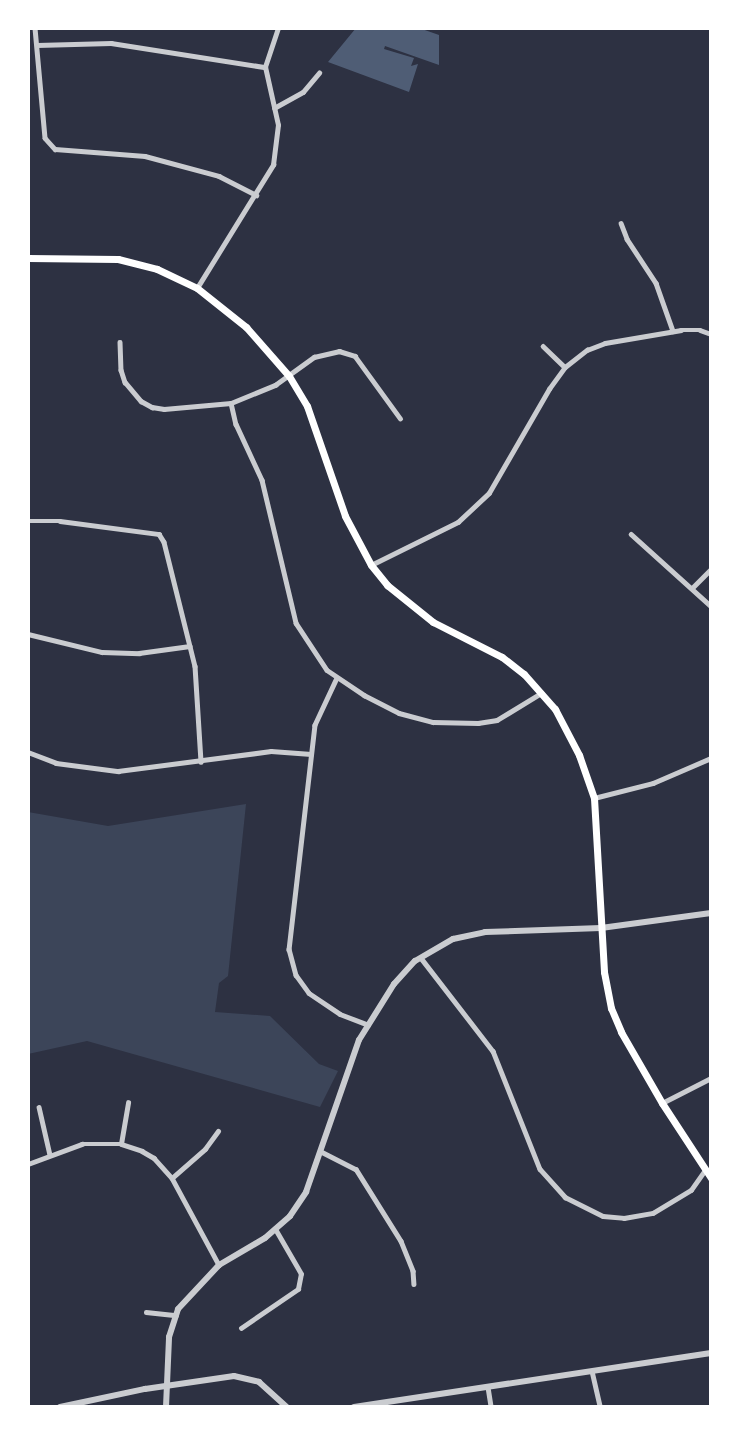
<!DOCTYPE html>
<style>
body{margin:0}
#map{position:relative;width:739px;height:1435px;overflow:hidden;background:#2d3142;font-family:"Golos Text",sans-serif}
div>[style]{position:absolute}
.green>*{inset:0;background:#3c4559}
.water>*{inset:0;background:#4f5d75}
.minor>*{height:4.5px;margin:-2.25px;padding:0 2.25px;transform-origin:2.25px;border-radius:2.25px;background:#caccd0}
.tertiary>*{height:6px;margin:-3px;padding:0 3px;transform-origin:3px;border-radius:3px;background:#caccd0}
.secondary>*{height:7px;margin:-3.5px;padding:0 3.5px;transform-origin:3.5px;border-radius:3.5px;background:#fff}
span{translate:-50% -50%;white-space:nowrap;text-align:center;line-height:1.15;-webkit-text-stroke:7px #fff;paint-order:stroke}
.frame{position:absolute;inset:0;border:30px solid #fff;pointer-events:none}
</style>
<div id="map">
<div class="green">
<i style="clip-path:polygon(246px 804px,228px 976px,219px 983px,215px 1012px,270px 1016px,319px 1064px,338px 1071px,320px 1107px,87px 1041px,28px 1054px,28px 812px,108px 826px)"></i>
</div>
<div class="water">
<i style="clip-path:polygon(356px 28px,419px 28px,439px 35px,439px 65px,385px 46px,384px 49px,414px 58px,411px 66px,418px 64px,409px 92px,328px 62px)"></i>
</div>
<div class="minor">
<i style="left:35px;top:28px;width:110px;rotate:84.8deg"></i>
<i style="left:45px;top:138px;width:15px;rotate:48deg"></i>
<i style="left:55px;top:149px;width:90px;rotate:4.4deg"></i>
<i style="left:145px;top:156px;width:77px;rotate:15.1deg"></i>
<i style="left:219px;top:176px;width:42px;rotate:27.2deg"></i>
<i style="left:37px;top:45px;width:74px;rotate:-1.5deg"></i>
<i style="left:111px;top:43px;width:156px;rotate:8.9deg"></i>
<i style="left:274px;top:108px;width:33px;rotate:-29deg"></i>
<i style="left:303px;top:92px;width:25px;rotate:-50deg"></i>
<i style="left:621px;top:223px;width:17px;rotate:69deg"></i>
<i style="left:627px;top:239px;width:53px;rotate:56.6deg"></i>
<i style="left:656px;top:283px;width:51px;rotate:70.5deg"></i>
<i style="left:197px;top:288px;width:145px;rotate:-58.3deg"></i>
<i style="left:273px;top:165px;width:40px;rotate:-82.9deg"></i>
<i style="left:278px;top:125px;width:59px;rotate:-102.6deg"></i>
<i style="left:265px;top:67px;width:41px;rotate:-71.6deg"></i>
<i style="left:120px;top:342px;width:28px;rotate:88deg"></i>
<i style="left:121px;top:370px;width:13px;rotate:72deg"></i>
<i style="left:125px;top:382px;width:25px;rotate:50deg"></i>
<i style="left:141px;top:401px;width:13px;rotate:29deg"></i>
<i style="left:152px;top:407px;width:12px;rotate:9deg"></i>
<i style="left:164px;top:409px;width:67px;rotate:-5.1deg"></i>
<i style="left:231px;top:403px;width:48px;rotate:-22.2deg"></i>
<i style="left:275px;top:385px;width:48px;rotate:-35.7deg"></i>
<i style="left:314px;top:357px;width:26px;rotate:-13deg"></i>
<i style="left:339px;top:351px;width:17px;rotate:17deg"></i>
<i style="left:355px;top:356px;width:77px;rotate:54deg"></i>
<i style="left:543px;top:346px;width:30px;rotate:44deg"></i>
<i style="left:231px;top:403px;width:22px;rotate:77deg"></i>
<i style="left:236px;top:424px;width:62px;rotate:65.1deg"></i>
<i style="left:262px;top:480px;width:147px;rotate:76.6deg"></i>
<i style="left:296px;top:623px;width:56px;rotate:56.6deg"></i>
<i style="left:327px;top:670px;width:45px;rotate:34deg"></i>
<i style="left:364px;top:695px;width:39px;rotate:27deg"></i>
<i style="left:399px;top:713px;width:35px;rotate:15deg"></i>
<i style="left:433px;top:722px;width:45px;rotate:1.3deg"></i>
<i style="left:478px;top:723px;width:19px;rotate:-9deg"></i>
<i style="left:497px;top:720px;width:52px;rotate:-31.5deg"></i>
<i style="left:28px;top:521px;width:32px"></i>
<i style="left:60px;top:521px;width:100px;rotate:7.5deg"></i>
<i style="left:159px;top:534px;width:9px;rotate:58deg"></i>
<i style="left:164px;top:542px;width:128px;rotate:76deg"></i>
<i style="left:195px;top:666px;width:96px;rotate:86.4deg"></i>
<i style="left:631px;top:534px;width:108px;rotate:42deg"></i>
<i style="left:371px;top:565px;width:97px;rotate:-26.3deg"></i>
<i style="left:458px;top:522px;width:42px;rotate:-43.1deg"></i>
<i style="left:489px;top:493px;width:120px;rotate:-60deg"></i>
<i style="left:549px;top:389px;width:27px;rotate:-54deg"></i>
<i style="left:565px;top:367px;width:28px;rotate:-38deg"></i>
<i style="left:587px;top:350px;width:19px;rotate:-21deg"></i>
<i style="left:605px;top:343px;width:77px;rotate:-9.7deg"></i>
<i style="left:681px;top:330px;width:19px"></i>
<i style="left:700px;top:330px;width:12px;rotate:20deg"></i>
<i style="left:692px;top:588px;width:27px;rotate:-45deg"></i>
<i style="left:28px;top:634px;width:76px;rotate:13.7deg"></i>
<i style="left:102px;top:652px;width:37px;rotate:2deg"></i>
<i style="left:139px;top:653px;width:51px;rotate:-7.8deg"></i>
<i style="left:337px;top:678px;width:52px;rotate:115.1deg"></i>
<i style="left:315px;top:725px;width:226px;rotate:96.6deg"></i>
<i style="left:289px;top:949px;width:27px;rotate:75deg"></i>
<i style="left:296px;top:975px;width:22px;rotate:54deg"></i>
<i style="left:309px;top:993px;width:37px;rotate:34deg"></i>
<i style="left:340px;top:1014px;width:30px;rotate:21deg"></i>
<i style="left:28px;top:752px;width:30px;rotate:21deg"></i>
<i style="left:56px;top:763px;width:63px;rotate:7.4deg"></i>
<i style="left:118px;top:771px;width:154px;rotate:-7.4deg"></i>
<i style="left:271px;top:751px;width:40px;rotate:4.3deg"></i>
<i style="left:594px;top:798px;width:61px;rotate:-14.3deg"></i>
<i style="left:653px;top:783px;width:63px;rotate:-23.3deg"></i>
<i style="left:421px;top:958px;width:118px;rotate:52.3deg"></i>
<i style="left:493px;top:1051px;width:127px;rotate:68.3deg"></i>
<i style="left:540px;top:1169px;width:38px;rotate:48deg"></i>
<i style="left:565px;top:1197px;width:42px;rotate:26.6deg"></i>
<i style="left:603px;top:1216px;width:21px;rotate:5deg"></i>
<i style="left:624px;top:1218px;width:29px;rotate:-10deg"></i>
<i style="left:653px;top:1213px;width:44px;rotate:-31.2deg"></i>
<i style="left:691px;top:1190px;width:24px;rotate:-55deg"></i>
<i style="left:662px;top:1103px;width:55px;rotate:-27deg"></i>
<i style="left:39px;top:1107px;width:49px;rotate:77.1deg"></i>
<i style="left:121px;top:1144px;width:42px;rotate:-80.3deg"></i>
<i style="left:322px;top:1152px;width:38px;rotate:27deg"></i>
<i style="left:356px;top:1169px;width:85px;rotate:58deg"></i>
<i style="left:401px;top:1241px;width:32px;rotate:68deg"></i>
<i style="left:413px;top:1271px;width:13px;rotate:86deg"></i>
<i style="left:28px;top:1164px;width:58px;rotate:-20.3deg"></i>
<i style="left:82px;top:1144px;width:39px"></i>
<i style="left:121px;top:1144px;width:22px;rotate:18deg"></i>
<i style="left:142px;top:1151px;width:14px;rotate:30deg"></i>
<i style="left:154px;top:1158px;width:27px;rotate:48deg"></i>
<i style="left:172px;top:1178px;width:99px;rotate:61.6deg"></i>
<i style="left:172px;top:1178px;width:44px;rotate:-41.3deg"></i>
<i style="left:205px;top:1149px;width:22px;rotate:-54deg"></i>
<i style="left:146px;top:1312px;width:30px;rotate:6deg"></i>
<i style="left:241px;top:1328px;width:69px;rotate:-34.4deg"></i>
<i style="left:298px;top:1289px;width:15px;rotate:-79deg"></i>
<i style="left:301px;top:1274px;width:52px;rotate:-120deg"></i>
<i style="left:592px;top:1371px;width:37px;rotate:77deg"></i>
<i style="left:488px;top:1387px;width:20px;rotate:81deg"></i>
</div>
<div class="tertiary">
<i style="left:60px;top:1407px;width:87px;rotate:-12deg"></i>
<i style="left:145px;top:1389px;width:90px;rotate:-8.3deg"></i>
<i style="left:234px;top:1376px;width:26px;rotate:13deg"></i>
<i style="left:259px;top:1382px;width:38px;rotate:42deg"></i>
<i style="left:166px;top:1407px;width:70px;rotate:-87.5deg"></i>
<i style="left:169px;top:1337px;width:29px;rotate:-72deg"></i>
<i style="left:178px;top:1309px;width:60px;rotate:-47deg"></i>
<i style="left:219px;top:1265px;width:53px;rotate:-30.4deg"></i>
<i style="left:265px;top:1238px;width:33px;rotate:-41deg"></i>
<i style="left:290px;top:1216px;width:29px;rotate:-56deg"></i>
<i style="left:306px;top:1192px;width:161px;rotate:-70.8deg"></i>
<i style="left:359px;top:1040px;width:66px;rotate:-58deg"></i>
<i style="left:394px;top:984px;width:31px;rotate:-48deg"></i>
<i style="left:415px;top:961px;width:44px;rotate:-30.1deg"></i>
<i style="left:453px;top:939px;width:33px;rotate:-12deg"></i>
<i style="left:485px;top:932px;width:116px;rotate:-2deg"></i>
<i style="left:601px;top:928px;width:111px;rotate:-7.8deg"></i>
<i style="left:354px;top:1407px;width:361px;rotate:-8.6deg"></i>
</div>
<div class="secondary">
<i style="left:28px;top:258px;width:90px;rotate:0.6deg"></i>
<i style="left:118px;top:259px;width:40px;rotate:14.4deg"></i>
<i style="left:157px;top:269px;width:44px;rotate:25.4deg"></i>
<i style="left:197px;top:288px;width:63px;rotate:38.5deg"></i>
<i style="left:246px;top:327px;width:65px;rotate:48.7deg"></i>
<i style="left:289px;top:376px;width:35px;rotate:59deg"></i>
<i style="left:307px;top:406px;width:116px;rotate:70.9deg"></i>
<i style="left:345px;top:516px;width:55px;rotate:62deg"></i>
<i style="left:371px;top:565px;width:26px;rotate:51deg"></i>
<i style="left:387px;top:585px;width:59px;rotate:38.8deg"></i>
<i style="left:433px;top:622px;width:77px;rotate:26.9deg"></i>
<i style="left:502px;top:657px;width:28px;rotate:38deg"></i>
<i style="left:524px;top:674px;width:47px;rotate:48.5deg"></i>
<i style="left:555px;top:709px;width:52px;rotate:62.4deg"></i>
<i style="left:579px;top:755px;width:46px;rotate:70.8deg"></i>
<i style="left:594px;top:798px;width:174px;rotate:86.7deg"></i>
<i style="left:604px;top:972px;width:37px;rotate:79deg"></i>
<i style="left:611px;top:1008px;width:26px;rotate:67deg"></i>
<i style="left:621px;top:1032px;width:82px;rotate:60deg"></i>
<i style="left:662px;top:1103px;width:90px;rotate:56.8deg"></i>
</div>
<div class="frame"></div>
</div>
